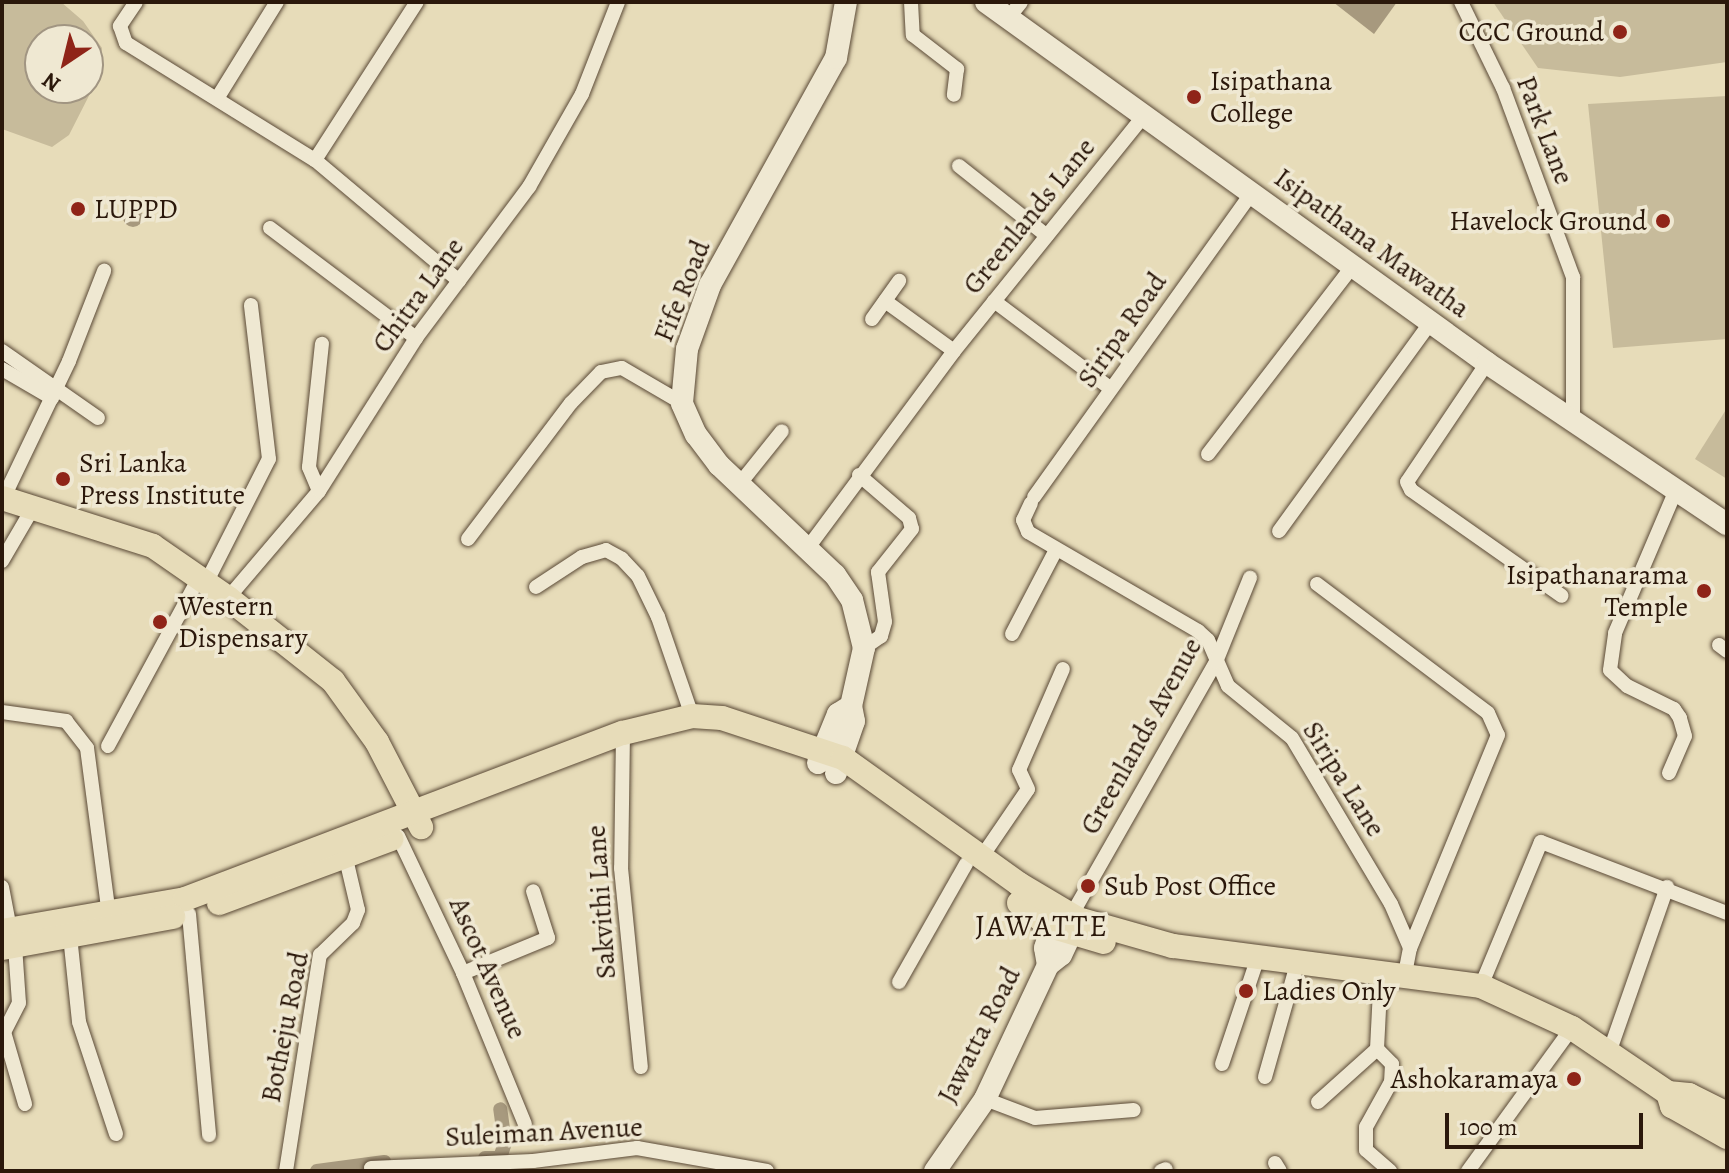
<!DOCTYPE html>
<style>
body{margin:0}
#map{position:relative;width:1729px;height:1173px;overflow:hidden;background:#e7dcb9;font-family:Alegreya,serif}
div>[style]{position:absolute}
.green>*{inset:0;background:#c7bb9b}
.water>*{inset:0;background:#a7997e}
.round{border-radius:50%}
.canal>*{height:14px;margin:-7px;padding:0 7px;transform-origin:7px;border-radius:7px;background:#a7997e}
.roads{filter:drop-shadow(0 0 2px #5a4936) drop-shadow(0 0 2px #5a4936)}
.minor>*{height:14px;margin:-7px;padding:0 7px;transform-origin:7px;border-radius:7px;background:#efe8d2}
.secondary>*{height:22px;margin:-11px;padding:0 11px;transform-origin:11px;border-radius:11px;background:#efe8d2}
.primary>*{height:24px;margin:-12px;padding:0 12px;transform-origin:12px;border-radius:12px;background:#e7dcb9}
.dots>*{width:22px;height:22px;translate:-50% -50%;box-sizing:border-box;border:4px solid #efe8d2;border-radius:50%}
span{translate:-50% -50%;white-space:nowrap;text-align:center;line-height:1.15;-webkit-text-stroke:7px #efe8d2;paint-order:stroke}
.poi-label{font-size:28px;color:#2b180b}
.right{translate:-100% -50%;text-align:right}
.left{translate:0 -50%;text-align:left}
.street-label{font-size:28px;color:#2b180b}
.neighbourhood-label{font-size:30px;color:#2b180b;letter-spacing:2px}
.frame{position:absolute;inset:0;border:4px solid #2b180b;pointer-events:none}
.north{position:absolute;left:24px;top:24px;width:80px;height:80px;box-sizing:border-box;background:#efe8d2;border:2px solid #a19582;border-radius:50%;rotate:215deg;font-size:22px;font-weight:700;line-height:32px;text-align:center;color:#2b180b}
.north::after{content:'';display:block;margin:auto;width:28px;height:36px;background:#8f2418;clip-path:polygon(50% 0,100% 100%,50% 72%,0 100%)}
.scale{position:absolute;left:1445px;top:1113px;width:198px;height:36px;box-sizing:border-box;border:4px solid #2b180b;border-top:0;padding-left:10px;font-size:24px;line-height:28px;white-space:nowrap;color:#2b180b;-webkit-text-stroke:6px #efe8d2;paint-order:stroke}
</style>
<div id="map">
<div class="green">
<i style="clip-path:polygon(evenodd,2px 2px,61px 2px,83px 21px,102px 48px,98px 78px,69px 135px,52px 147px,2px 129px,2px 2px,40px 40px,88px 40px,88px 88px,40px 88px,40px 40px)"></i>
<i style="clip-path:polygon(1493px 2px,1727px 2px,1727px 62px,1620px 77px,1538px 68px)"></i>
<i style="clip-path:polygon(1727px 96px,1727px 339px,1613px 348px,1588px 104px)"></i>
<i style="clip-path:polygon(1727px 408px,1727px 479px,1695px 459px)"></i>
</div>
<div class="water">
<i style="clip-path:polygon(1333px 2px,1397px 2px,1374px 34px)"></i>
<i class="round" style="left:123px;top:207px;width:20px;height:20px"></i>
</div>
<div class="canal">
<i style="left:485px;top:1158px;width:15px"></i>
<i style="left:500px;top:1158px;width:16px;rotate:-72deg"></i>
<i style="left:505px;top:1143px;width:34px;rotate:-98deg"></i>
<i style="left:317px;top:1171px;width:68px;rotate:-7.7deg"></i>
</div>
<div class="roads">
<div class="minor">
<i style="left:136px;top:2px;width:29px;rotate:124deg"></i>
<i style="left:120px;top:26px;width:18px;rotate:71deg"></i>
<i style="left:126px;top:43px;width:222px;rotate:31.8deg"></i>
<i style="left:315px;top:160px;width:188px;rotate:40deg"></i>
<i style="left:911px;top:2px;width:33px;rotate:87deg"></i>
<i style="left:913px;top:35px;width:56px;rotate:37.7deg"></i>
<i style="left:957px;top:69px;width:26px;rotate:97deg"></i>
<i style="left:1461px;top:2px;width:96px;rotate:64deg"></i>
<i style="left:1503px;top:88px;width:202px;rotate:69.7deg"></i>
<i style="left:1573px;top:277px;width:146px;rotate:90deg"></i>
<i style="left:1009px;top:17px;width:19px;rotate:-51deg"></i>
<i style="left:218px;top:97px;width:112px;rotate:-58.2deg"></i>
<i style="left:315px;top:160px;width:188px;rotate:-57.2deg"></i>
<i style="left:959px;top:166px;width:112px;rotate:38.5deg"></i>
<i style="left:270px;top:228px;width:183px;rotate:37deg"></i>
<i style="left:885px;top:301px;width:85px;rotate:35.9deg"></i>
<i style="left:994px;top:301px;width:146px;rotate:36.9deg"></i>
<i style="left:872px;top:319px;width:47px;rotate:-54.6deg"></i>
<i style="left:2px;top:351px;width:117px;rotate:34.9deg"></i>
<i style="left:1487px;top:363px;width:143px;rotate:123.9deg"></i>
<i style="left:1407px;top:482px;width:9px;rotate:63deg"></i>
<i style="left:1411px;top:490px;width:184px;rotate:35.1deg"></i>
<i style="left:2px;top:369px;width:58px;rotate:30.1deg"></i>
<i style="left:1208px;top:454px;width:236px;rotate:-52.4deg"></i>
<i style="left:859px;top:475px;width:66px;rotate:40.7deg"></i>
<i style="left:909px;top:518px;width:11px;rotate:75deg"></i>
<i style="left:912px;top:529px;width:55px;rotate:128.3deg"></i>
<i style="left:878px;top:572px;width:50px;rotate:82deg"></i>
<i style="left:885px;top:622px;width:15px;rotate:106deg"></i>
<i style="left:881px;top:636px;width:21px;rotate:145deg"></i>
<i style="left:738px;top:486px;width:70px;rotate:-51.3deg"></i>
<i style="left:319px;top:491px;width:26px;rotate:-113deg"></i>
<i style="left:309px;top:467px;width:124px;rotate:-84deg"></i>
<i style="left:1034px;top:497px;width:375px;rotate:-54.4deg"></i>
<i style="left:3px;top:499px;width:153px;rotate:-64.4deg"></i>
<i style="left:69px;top:361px;width:97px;rotate:-68.7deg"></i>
<i style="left:1031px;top:503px;width:19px;rotate:115deg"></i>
<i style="left:1023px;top:520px;width:13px;rotate:67deg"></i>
<i style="left:1028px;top:532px;width:197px;rotate:30.2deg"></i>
<i style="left:1198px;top:631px;width:13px;rotate:42deg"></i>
<i style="left:1208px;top:640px;width:50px;rotate:66.5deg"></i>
<i style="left:1228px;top:686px;width:82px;rotate:39.1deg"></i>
<i style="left:1292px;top:738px;width:193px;rotate:59.2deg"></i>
<i style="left:1391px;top:904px;width:48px;rotate:66.6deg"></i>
<i style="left:1410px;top:948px;width:26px;rotate:101deg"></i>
<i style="left:1279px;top:531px;width:257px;rotate:-54deg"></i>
<i style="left:468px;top:539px;width:171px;rotate:-52.9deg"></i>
<i style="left:571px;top:403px;width:43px;rotate:-45.9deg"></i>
<i style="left:601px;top:372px;width:21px;rotate:-11deg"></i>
<i style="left:622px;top:368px;width:69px;rotate:30.3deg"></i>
<i style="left:807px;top:549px;width:247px;rotate:-53.4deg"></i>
<i style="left:954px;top:351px;width:304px;rotate:-51.1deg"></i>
<i style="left:2px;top:561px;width:61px;rotate:-59.7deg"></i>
<i style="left:206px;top:583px;width:139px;rotate:-63.1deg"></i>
<i style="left:269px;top:459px;width:155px;rotate:-96.7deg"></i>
<i style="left:1317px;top:584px;width:214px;rotate:37deg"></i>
<i style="left:1488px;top:713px;width:24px;rotate:66deg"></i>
<i style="left:1498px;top:735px;width:230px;rotate:112.4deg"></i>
<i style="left:536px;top:587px;width:55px;rotate:-33.1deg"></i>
<i style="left:582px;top:557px;width:25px;rotate:-16deg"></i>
<i style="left:606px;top:550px;width:18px;rotate:29deg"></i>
<i style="left:622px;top:559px;width:23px;rotate:47deg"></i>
<i style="left:638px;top:576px;width:46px;rotate:64deg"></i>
<i style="left:658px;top:617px;width:105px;rotate:71deg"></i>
<i style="left:228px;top:598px;width:140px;rotate:-49.6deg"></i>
<i style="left:319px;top:491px;width:181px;rotate:-57.6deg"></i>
<i style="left:416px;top:338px;width:189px;rotate:-53.2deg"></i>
<i style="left:529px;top:187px;width:107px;rotate:-60.3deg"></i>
<i style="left:582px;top:94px;width:99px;rotate:-68.6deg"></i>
<i style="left:1012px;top:634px;width:95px;rotate:-62.4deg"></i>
<i style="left:1719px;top:645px;width:10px;rotate:37deg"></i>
<i style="left:2px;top:712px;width:65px;rotate:8deg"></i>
<i style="left:66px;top:721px;width:34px;rotate:52deg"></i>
<i style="left:87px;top:748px;width:167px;rotate:82.5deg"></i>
<i style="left:623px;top:733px;width:135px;rotate:90.8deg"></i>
<i style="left:621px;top:868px;width:200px;rotate:84.3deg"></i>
<i style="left:108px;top:746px;width:191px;rotate:-61.6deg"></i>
<i style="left:1669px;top:773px;width:40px;rotate:-66.6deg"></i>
<i style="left:1685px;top:736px;width:19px;rotate:-106deg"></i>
<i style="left:1680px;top:718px;width:11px;rotate:-124deg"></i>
<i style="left:1674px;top:709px;width:52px;rotate:-153.9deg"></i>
<i style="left:1627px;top:686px;width:23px;rotate:-137deg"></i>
<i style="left:1610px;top:670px;width:37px;rotate:-82deg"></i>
<i style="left:1615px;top:633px;width:153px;rotate:-66.9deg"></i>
<i style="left:398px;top:836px;width:152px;rotate:64.6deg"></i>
<i style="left:463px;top:973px;width:163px;rotate:67.7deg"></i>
<i style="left:981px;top:858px;width:83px;rotate:-55.7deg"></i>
<i style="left:1028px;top:789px;width:21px;rotate:-115deg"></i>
<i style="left:1019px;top:770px;width:110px;rotate:-66.5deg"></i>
<i style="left:2px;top:887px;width:43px;rotate:79.2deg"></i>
<i style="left:189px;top:914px;width:222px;rotate:84.8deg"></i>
<i style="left:1071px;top:916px;width:292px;rotate:-60.3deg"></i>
<i style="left:1216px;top:662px;width:91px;rotate:-68deg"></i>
<i style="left:70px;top:936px;width:86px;rotate:84deg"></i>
<i style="left:79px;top:1022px;width:118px;rotate:71.7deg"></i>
<i style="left:15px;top:946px;width:57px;rotate:86deg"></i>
<i style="left:19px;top:1003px;width:33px;rotate:117deg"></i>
<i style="left:4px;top:1032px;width:75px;rotate:73.7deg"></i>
<i style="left:1381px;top:970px;width:79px;rotate:92.9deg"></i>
<i style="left:1377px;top:1049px;width:21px;rotate:45deg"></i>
<i style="left:1392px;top:1064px;width:18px;rotate:93deg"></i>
<i style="left:1391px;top:1082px;width:51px;rotate:119.1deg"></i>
<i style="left:1366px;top:1127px;width:23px;rotate:90deg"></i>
<i style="left:1366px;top:1150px;width:32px;rotate:41deg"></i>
<i style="left:463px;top:973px;width:92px;rotate:-22.4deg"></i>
<i style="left:548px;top:938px;width:49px;rotate:-107.7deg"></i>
<i style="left:899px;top:982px;width:136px;rotate:-60.4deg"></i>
<i style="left:1481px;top:986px;width:156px;rotate:-67.4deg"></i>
<i style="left:1541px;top:842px;width:199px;rotate:20.9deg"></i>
<i style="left:1609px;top:1053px;width:176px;rotate:-70.7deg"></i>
<i style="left:1222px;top:1064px;width:113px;rotate:-71.4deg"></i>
<i style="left:1265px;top:1077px;width:122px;rotate:-74.2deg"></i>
<i style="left:985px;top:1099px;width:53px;rotate:20.8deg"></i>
<i style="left:1035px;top:1118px;width:99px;rotate:-4.6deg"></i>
<i style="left:1318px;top:1102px;width:79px;rotate:-41.9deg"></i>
<i style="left:1275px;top:1163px;width:9px;rotate:58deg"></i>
<i style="left:371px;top:1168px;width:162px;rotate:-2.5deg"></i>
<i style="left:533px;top:1161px;width:105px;rotate:-7.1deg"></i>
<i style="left:637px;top:1148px;width:132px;rotate:10deg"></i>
<i style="left:286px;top:1171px;width:219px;rotate:-81.1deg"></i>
<i style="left:320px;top:955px;width:46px;rotate:-44.1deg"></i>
<i style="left:353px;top:923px;width:14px;rotate:-69deg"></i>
<i style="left:358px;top:910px;width:52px;rotate:-103.2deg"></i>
<i style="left:1161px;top:1171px;width:5px;rotate:-22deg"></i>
<i style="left:1468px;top:1171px;width:177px;rotate:-54deg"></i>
</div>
<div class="secondary">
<i style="left:986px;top:2px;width:618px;rotate:35.77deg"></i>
<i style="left:1487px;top:363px;width:289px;rotate:33.9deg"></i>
<i style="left:818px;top:763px;width:53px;rotate:-67.8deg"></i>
<i style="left:838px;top:714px;width:15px;rotate:-32deg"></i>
<i style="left:836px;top:773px;width:55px;rotate:-70.9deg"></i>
<i style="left:854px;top:721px;width:15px;rotate:-101deg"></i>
<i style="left:851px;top:706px;width:59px;rotate:-77.4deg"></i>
<i style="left:864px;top:648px;width:49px;rotate:-104deg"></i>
<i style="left:852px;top:600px;width:30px;rotate:-124deg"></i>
<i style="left:835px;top:575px;width:160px;rotate:-136.5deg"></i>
<i style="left:719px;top:465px;width:38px;rotate:-127deg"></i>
<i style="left:696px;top:435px;width:35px;rotate:-114deg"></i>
<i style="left:682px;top:403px;width:54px;rotate:-84.7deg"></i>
<i style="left:687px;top:349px;width:68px;rotate:-70.2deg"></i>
<i style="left:710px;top:285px;width:260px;rotate:-61deg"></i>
<i style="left:836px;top:58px;width:57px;rotate:-79.9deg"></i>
<i style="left:1048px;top:965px;width:17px;rotate:-100deg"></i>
<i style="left:1045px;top:948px;width:40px;rotate:-72deg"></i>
<i style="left:935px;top:1171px;width:88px;rotate:-55.2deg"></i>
<i style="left:985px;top:1099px;width:148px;rotate:-64.8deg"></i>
<i style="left:1048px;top:965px;width:16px;rotate:-38deg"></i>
<i style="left:1061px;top:955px;width:40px;rotate:-65deg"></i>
</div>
<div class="primary">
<i style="left:2px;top:498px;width:158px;rotate:17.6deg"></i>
<i style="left:153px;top:546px;width:91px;rotate:34.7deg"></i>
<i style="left:228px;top:598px;width:134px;rotate:38.3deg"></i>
<i style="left:333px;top:681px;width:75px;rotate:54.2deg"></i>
<i style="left:377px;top:742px;width:96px;rotate:62.6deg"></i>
<i style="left:219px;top:903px;width:184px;rotate:-20.4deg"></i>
<i style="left:1019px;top:903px;width:39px;rotate:37deg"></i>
<i style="left:1050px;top:926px;width:56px;rotate:16.5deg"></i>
<i style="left:2px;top:931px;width:186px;rotate:-9.9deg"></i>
<i style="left:185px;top:899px;width:468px;rotate:-20.8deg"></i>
<i style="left:623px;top:733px;width:71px;rotate:-13.8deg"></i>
<i style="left:692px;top:716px;width:30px;rotate:4deg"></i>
<i style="left:722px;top:718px;width:127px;rotate:18.3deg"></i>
<i style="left:843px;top:758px;width:216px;rotate:35.6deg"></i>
<i style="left:1019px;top:884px;width:69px;rotate:30.7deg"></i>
<i style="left:1078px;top:919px;width:99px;rotate:15.9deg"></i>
<i style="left:1173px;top:946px;width:311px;rotate:7.4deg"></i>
<i style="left:1481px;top:986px;width:100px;rotate:24.8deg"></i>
<i style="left:1572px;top:1028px;width:116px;rotate:34.1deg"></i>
<i style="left:1668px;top:1093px;width:21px;rotate:5deg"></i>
<i style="left:1689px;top:1095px;width:42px;rotate:26.6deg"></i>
<i style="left:2px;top:948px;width:174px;rotate:-10.3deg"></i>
<i style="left:1668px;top:1093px;width:14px;rotate:73deg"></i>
<i style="left:1672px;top:1106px;width:63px;rotate:29.4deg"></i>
</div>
</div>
<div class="dots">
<i style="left:1620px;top:32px;background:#8f2418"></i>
<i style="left:1194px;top:97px;background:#8f2418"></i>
<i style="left:78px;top:209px;background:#8f2418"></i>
<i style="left:1663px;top:221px;background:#8f2418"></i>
<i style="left:63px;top:479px;background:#8f2418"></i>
<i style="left:1704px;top:591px;background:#8f2418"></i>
<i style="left:160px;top:622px;background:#8f2418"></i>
<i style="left:1088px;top:886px;background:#8f2418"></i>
<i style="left:1246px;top:991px;background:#8f2418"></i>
<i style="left:1574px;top:1079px;background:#8f2418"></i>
</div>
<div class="poi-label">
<span class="right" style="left:1604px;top:32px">CCC Ground</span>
<span class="left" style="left:1210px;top:97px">Isipathana<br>College</span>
<span class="left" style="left:94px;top:209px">LUPPD</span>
<span class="right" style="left:1647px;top:221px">Havelock Ground</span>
<span class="left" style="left:79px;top:479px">Sri Lanka<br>Press Institute</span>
<span class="right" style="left:1688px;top:591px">Isipathanarama<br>Temple</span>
<span class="left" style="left:178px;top:622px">Western<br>Dispensary</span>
<span class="left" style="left:1104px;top:886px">Sub Post Office</span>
<span class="left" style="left:1262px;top:991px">Ladies Only</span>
<span class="right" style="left:1558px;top:1079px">Ashokaramaya</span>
</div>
<div class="street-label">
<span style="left:1545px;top:130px;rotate:69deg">Park Lane</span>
<span style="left:1029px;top:216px;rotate:-51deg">Greenlands Lane</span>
<span style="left:1372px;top:243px;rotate:36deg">Isipathana Mawatha</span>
<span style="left:682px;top:291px;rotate:-68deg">Fife Road</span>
<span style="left:418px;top:295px;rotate:-54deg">Chitra Lane</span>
<span style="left:1122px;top:330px;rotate:-55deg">Siripa Road</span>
<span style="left:1141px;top:736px;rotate:-61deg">Greenlands Avenue</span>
<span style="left:1344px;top:779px;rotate:58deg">Siripa Lane</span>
<span style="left:601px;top:902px;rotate:-94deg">Sakvithi Lane</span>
<span style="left:488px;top:968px;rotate:66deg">Ascot Avenue</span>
<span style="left:285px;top:1027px;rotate:-79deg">Botheju Road</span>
<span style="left:979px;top:1035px;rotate:-63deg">Jawatta Road</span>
<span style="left:544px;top:1132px;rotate:-3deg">Suleiman Avenue</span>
</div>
<div class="neighbourhood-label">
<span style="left:1042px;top:926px">JAWATTE</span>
</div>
<div class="frame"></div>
<div class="north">N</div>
<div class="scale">100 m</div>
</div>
